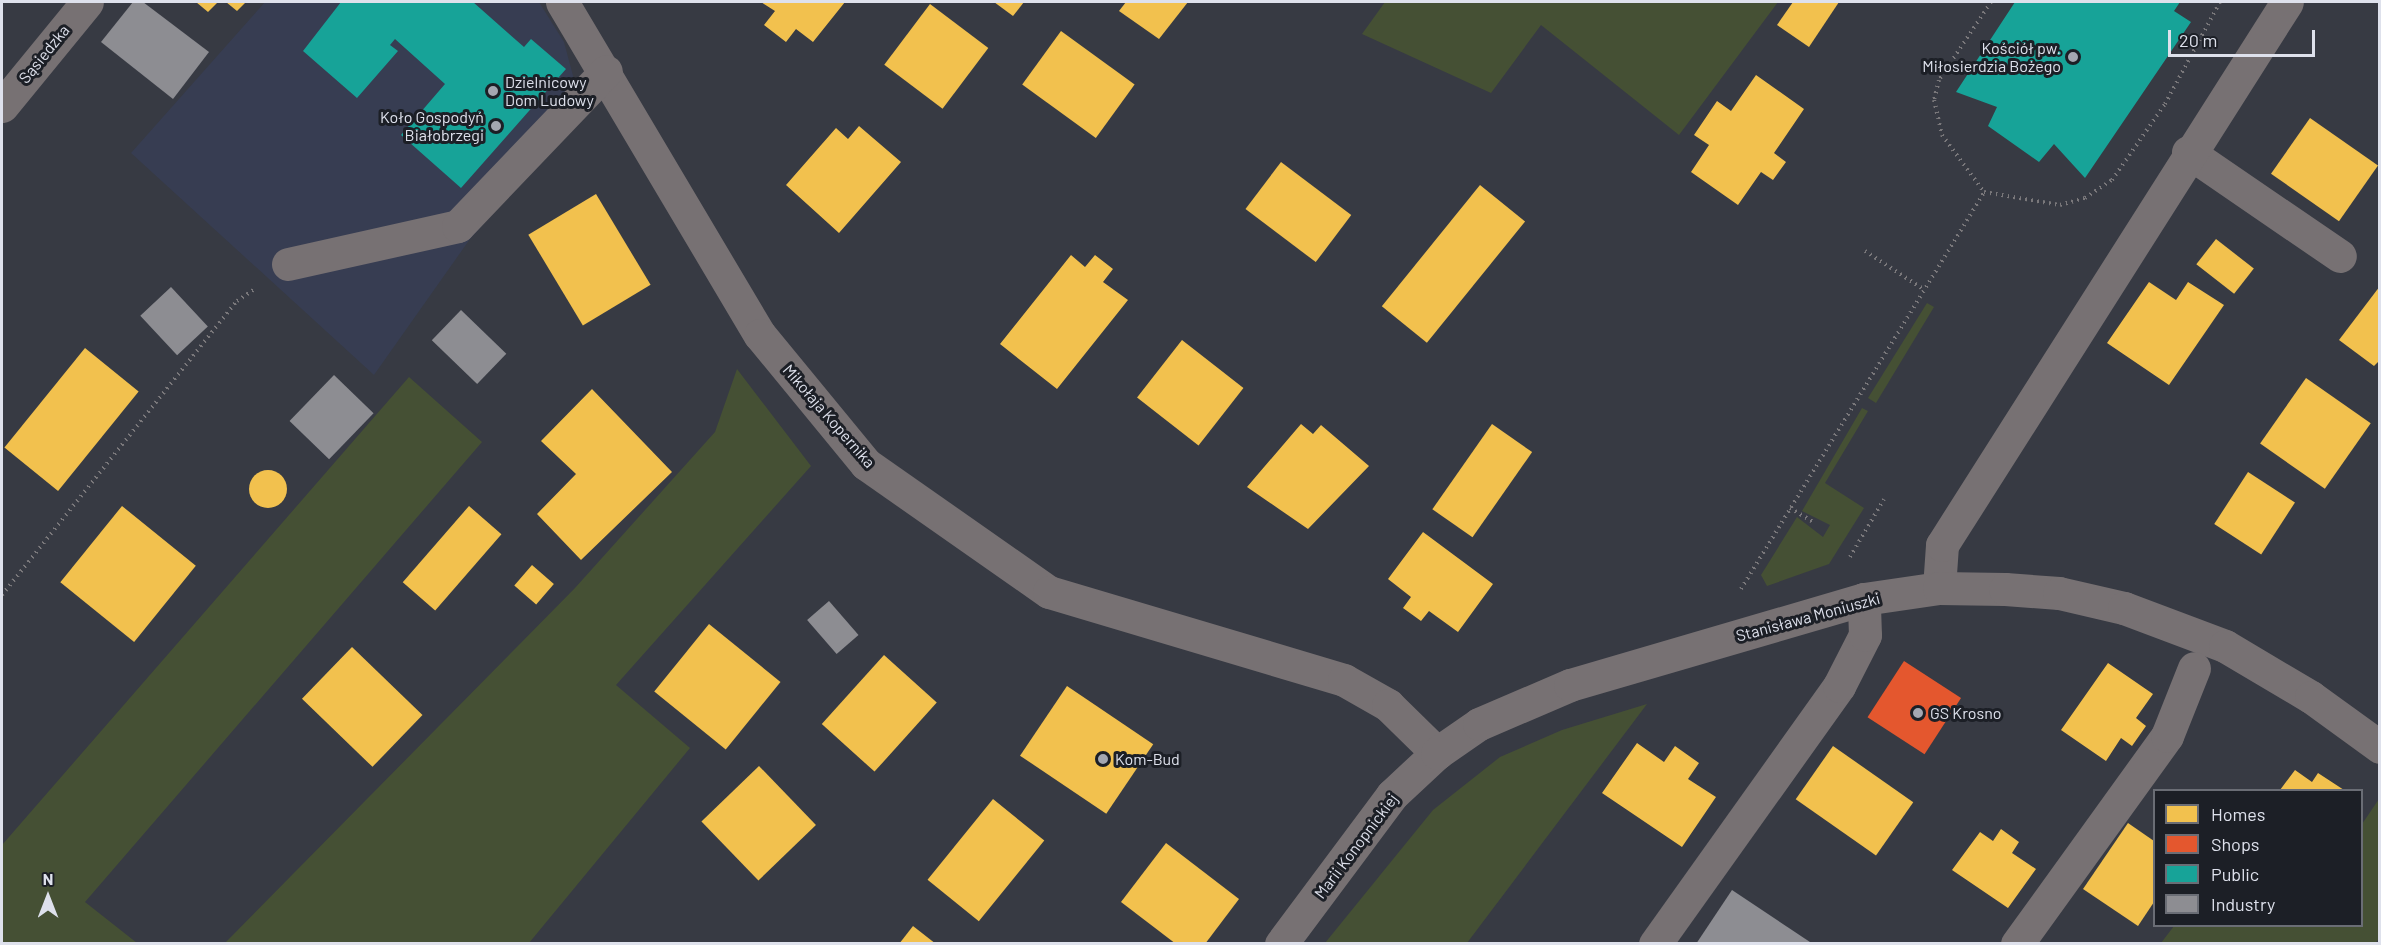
<!DOCTYPE html>
<meta charset="utf-8">
<style>
body{margin:0}
#map{position:relative;width:2381px;height:945px;overflow:hidden;background:#373a43;font-family:Barlow,sans-serif}
div>[style]{position:absolute}
.built>*{inset:0;background:#373d52}
.green>*{inset:0;background:#455034}
.homes>*{inset:0;background:#f2c14e;transform-origin:0 0}
.round{border-radius:50%}
.shops>*{inset:0;background:#e4572e;transform-origin:0 0}
.public>*{inset:0;background:#17a398}
.industry>*{inset:0;background:#8d8d92;transform-origin:0 0}
.path>*{height:4px;margin-top:-2px;transform-origin:0;background:repeating-linear-gradient(90deg,#7a787b 0 1.5px,transparent 0 6px)}
.minor>*{height:33px;margin:-16.5px;padding:0 16.5px;transform-origin:16.5px;border-radius:16.5px;background:#777173}
.dots>*{width:16px;height:16px;translate:-50% -50%;box-sizing:border-box;border:3px solid #1c1f26;border-radius:50%}
span{translate:-50% -50%;white-space:nowrap;text-align:center;line-height:1.15;-webkit-text-stroke:6px #1c1f26;paint-order:stroke}
.poi-label{font-size:16px;color:#dee1ec}
.right{translate:-100% -50%;text-align:right}
.left{translate:0 -50%;text-align:left}
.street-label{font-size:16px;color:#dee1ec}
.frame{position:absolute;inset:0;border:3px solid #dee1ec;pointer-events:none}
.legend{position:absolute;left:2153px;top:789px;width:210px;height:138px;box-sizing:border-box;background:#1c1f26;border:2px solid #6a6d75;margin:0;padding:8px 10px;list-style:none;font-size:18px;color:#dee1ec}
.legend li{display:flex;align-items:center;gap:12px;height:30px}
.legend b{width:30px;border:2px solid #6a6d75}
.north{position:absolute;left:18px;top:867px;width:60px;height:60px;-webkit-text-stroke:4px #1c1f26;paint-order:stroke;rotate:0deg;font-size:16px;font-weight:700;line-height:24px;text-align:center;color:#dee1ec}
.north::after{content:'';display:block;margin:auto;width:21px;height:27px;background:#dee1ec;clip-path:polygon(50% 0,100% 100%,50% 72%,0 100%)}
.scale{position:absolute;left:2168px;top:30px;width:147px;height:27px;box-sizing:border-box;border:3px solid #dee1ec;border-top:0;padding-left:8px;font-size:18px;line-height:21px;white-space:nowrap;color:#dee1ec;-webkit-text-stroke:4px #1c1f26;paint-order:stroke}
</style>
<div id="map">
<div class="built">
<i style="clip-path:polygon(265px 2px,539px 2px,564px 42px,583px 113px,470px 239px,374px 375px,131px 153px)"></i>
</div>
<div class="green">
<i style="clip-path:polygon(1385px 2px,1778px 2px,1679px 135px,1541px 25px,1491px 93px,1362px 34px)"></i>
<i style="clip-path:polygon(1927px 303px,1934px 307px,1876px 403px,1868px 398px)"></i>
<i style="clip-path:polygon(737px 369px,811px 466px,616px 685px,690px 748px,529px 943px,225px 943px,575px 588px,715px 432px)"></i>
<i style="clip-path:polygon(409px 377px,482px 442px,85px 902px,137px 943px,2px 943px,2px 845px)"></i>
<i style="clip-path:polygon(1862px 408px,1868px 411px,1825px 483px,1864px 508px,1829px 564px,1767px 586px,1761px 575px,1797px 517px,1823px 537px,1830px 525px,1802px 511px)"></i>
<i style="clip-path:polygon(1647px 704px,1467px 943px,1325px 943px,1433px 810px,1500px 757px,1562px 730px)"></i>
<i style="clip-path:polygon(2379px 799px,2380px 938px,2375px 943px,2161px 943px,2174px 926px,2362px 926px,2362px 824px)"></i>
</div>
<div class="homes">
<i style="clip-path:polygon(196px 2px,218px 2px,208px 12px)"></i>
<i style="clip-path:polygon(226px 2px,246px 2px,237px 11px)"></i>
<i style="clip-path:polygon(761px 2px,845px 2px,813px 42px,796px 29px,786px 42px,764px 25px,775px 11px)"></i>
<i style="clip-path:polygon(994px 2px,1024px 2px,1013px 16px)"></i>
<i style="clip-path:polygon(1126px 2px,1188px 2px,1159px 39px,1119px 11px)"></i>
<i style="clip-path:polygon(1793px 2px,1839px 2px,1809px 47px,1777px 25px)"></i>
<i style="left:930px;top:4px;width:73px;height:76px;rotate:37deg"></i>
<i style="left:1061px;top:31px;width:91px;height:66px;rotate:36deg"></i>
<i style="clip-path:polygon(1756px 75px,1804px 109px,1774px 153px,1786px 162px,1773px 180px,1761px 172px,1738px 205px,1691px 172px,1709px 145px,1694px 135px,1717px 101px,1731px 111px)"></i>
<i style="left:2310px;top:118px;width:83px;height:68px;rotate:35deg"></i>
<i style="clip-path:polygon(859px 126px,901px 162px,839px 233px,786px 185px,836px 128px,848px 139px)"></i>
<i style="left:1281px;top:162px;width:88px;height:59px;rotate:37deg"></i>
<i style="left:1480px;top:185px;width:58px;height:156px;rotate:39deg"></i>
<i style="left:596px;top:194px;width:106px;height:79px;rotate:59deg"></i>
<i style="left:2216px;top:239px;width:48px;height:32px;rotate:38deg"></i>
<i style="clip-path:polygon(1071px 255px,1085px 267px,1095px 255px,1113px 269px,1103px 282px,1128px 300px,1057px 389px,1000px 344px)"></i>
<i style="clip-path:polygon(2149px 282px,2176px 300px,2188px 282px,2224px 305px,2169px 385px,2107px 343px)"></i>
<i style="clip-path:polygon(2380px 286px,2380px 360px,2374px 366px,2339px 340px)"></i>
<i style="left:1182px;top:340px;width:78px;height:73px;rotate:38deg"></i>
<i style="left:85px;top:348px;width:69px;height:128px;rotate:39deg"></i>
<i style="left:2306px;top:378px;width:79px;height:80px;rotate:35deg"></i>
<i style="clip-path:polygon(592px 389px,672px 472px,581px 560px,537px 514px,576px 474px,541px 441px)"></i>
<i style="clip-path:polygon(1301px 424px,1313px 434px,1321px 425px,1369px 466px,1308px 529px,1247px 487px)"></i>
<i style="left:1492px;top:424px;width:49px;height:104px;rotate:35deg"></i>
<i class="round" style="left:249px;top:470px;width:38px;height:38px"></i>
<i style="left:2248px;top:472px;width:56px;height:62px;rotate:33deg"></i>
<i style="left:122px;top:506px;width:95px;height:98px;rotate:39deg"></i>
<i style="left:469px;top:506px;width:43px;height:101px;rotate:41deg"></i>
<i style="clip-path:polygon(1423px 532px,1493px 584px,1458px 632px,1429px 611px,1421px 621px,1403px 608px,1411px 597px,1388px 579px)"></i>
<i style="left:532px;top:565px;width:29px;height:27px;rotate:41deg"></i>
<i style="left:709px;top:624px;width:92px;height:87px;rotate:39deg"></i>
<i style="left:352px;top:647px;width:98px;height:72px;rotate:44deg"></i>
<i style="left:884px;top:655px;width:71px;height:93px;rotate:42deg"></i>
<i style="clip-path:polygon(2108px 663px,2153px 694px,2136px 718px,2146px 726px,2132px 746px,2121px 738px,2106px 761px,2061px 730px)"></i>
<i style="left:1067px;top:686px;width:104px;height:84px;rotate:34deg"></i>
<i style="clip-path:polygon(1637px 743px,1664px 762px,1675px 746px,1699px 763px,1688px 779px,1716px 797px,1682px 847px,1602px 793px)"></i>
<i style="left:1833px;top:746px;width:98px;height:65px;rotate:35deg"></i>
<i style="left:759px;top:766px;width:82px;height:80px;rotate:46deg"></i>
<i style="clip-path:polygon(2295px 770px,2312px 782px,2318px 773px,2344px 790px,2280px 790px)"></i>
<i style="left:993px;top:799px;width:66px;height:104px;rotate:39deg"></i>
<i style="clip-path:polygon(2128px 823px,2154px 841px,2154px 902px,2138px 926px,2083px 889px)"></i>
<i style="clip-path:polygon(2001px 829px,2019px 842px,2012px 853px,2036px 869px,2008px 908px,1952px 870px,1980px 832px,1993px 841px)"></i>
<i style="clip-path:polygon(1166px 843px,1239px 899px,1205px 944px,1176px 944px,1121px 902px)"></i>
<i style="clip-path:polygon(913px 926px,936px 944px,899px 944px)"></i>
</div>
<div class="shops">
<i style="left:1904px;top:661px;width:68px;height:67px;rotate:33deg"></i>
</div>
<div class="public">
<i style="clip-path:polygon(341px 2px,473px 2px,524px 47px,531px 39px,566px 69px,461px 188px,401px 135px,445px 84px,395px 39px,390px 45px,398px 51px,357px 98px,303px 51px)"></i>
<i style="clip-path:polygon(2015px 2px,2180px 2px,2174px 11px,2191px 22px,2085px 178px,2054px 144px,2039px 162px,1988px 126px,1997px 107px,1956px 92px)"></i>
</div>
<div class="industry">
<i style="clip-path:polygon(133px 2px,143px 2px,209px 52px,173px 99px,101px 42px)"></i>
<i style="left:171px;top:287px;width:54px;height:42px;rotate:47deg"></i>
<i style="left:461px;top:310px;width:63px;height:42px;rotate:44deg"></i>
<i style="left:334px;top:375px;width:55px;height:64px;rotate:44deg"></i>
<i style="left:829px;top:601px;width:45px;height:29px;rotate:49deg"></i>
<i style="clip-path:polygon(1732px 890px,1813px 944px,1696px 944px)"></i>
</div>
<div class="path">
<i style="left:1991px;top:2px;width:94px;rotate:123.7deg"></i>
<i style="left:1939px;top:80px;width:21px;rotate:104deg"></i>
<i style="left:1934px;top:100px;width:36px;rotate:77deg"></i>
<i style="left:1942px;top:135px;width:71px;rotate:53.6deg"></i>
<i style="left:1984px;top:192px;width:77px;rotate:9.7deg"></i>
<i style="left:2060px;top:205px;width:26px;rotate:-16deg"></i>
<i style="left:2085px;top:198px;width:32px;rotate:-34deg"></i>
<i style="left:2112px;top:180px;width:93px;rotate:-55.1deg"></i>
<i style="left:2165px;top:104px;width:116px;rotate:-61.7deg"></i>
<i style="left:1865px;top:251px;width:69px;rotate:33.2deg"></i>
<i style="left:1790px;top:508px;width:29px;rotate:31deg"></i>
<i style="left:1850px;top:557px;width:67px;rotate:-59.6deg"></i>
<i style="left:1741px;top:589px;width:465px;rotate:-58.5deg"></i>
<i style="left:2px;top:595px;width:376px;rotate:-51.4deg"></i>
<i style="left:237px;top:301px;width:22px;rotate:-34deg"></i>
</div>
<div class="minor">
<i style="left:562px;top:2px;width:387px;rotate:59.3deg"></i>
<i style="left:760px;top:335px;width:167px;rotate:50.6deg"></i>
<i style="left:866px;top:464px;width:223px;rotate:35deg"></i>
<i style="left:1049px;top:592px;width:308px;rotate:16.6deg"></i>
<i style="left:1344px;top:680px;width:51px;rotate:29.6deg"></i>
<i style="left:1388px;top:705px;width:69px;rotate:44.4deg"></i>
<i style="left:2px;top:106px;width:134px;rotate:-50.7deg"></i>
<i style="left:2188px;top:152px;width:184px;rotate:34.4deg"></i>
<i style="left:288px;top:264px;width:174px;rotate:-12.6deg"></i>
<i style="left:458px;top:226px;width:214px;rotate:-46.3deg"></i>
<i style="left:1939px;top:588px;width:43px;rotate:-86deg"></i>
<i style="left:1942px;top:545px;width:643px;rotate:-57.57deg"></i>
<i style="left:1281px;top:944px;width:186px;rotate:-53.3deg"></i>
<i style="left:1392px;top:795px;width:62px;rotate:-43deg"></i>
<i style="left:1437px;top:753px;width:51px;rotate:-34.6deg"></i>
<i style="left:1479px;top:724px;width:99px;rotate:-23.2deg"></i>
<i style="left:1570px;top:685px;width:306px;rotate:-16.3deg"></i>
<i style="left:1864px;top:599px;width:76px;rotate:-8.3deg"></i>
<i style="left:1939px;top:588px;width:66px;rotate:0.9deg"></i>
<i style="left:2005px;top:589px;width:54px;rotate:4.2deg"></i>
<i style="left:2059px;top:593px;width:67px;rotate:13deg"></i>
<i style="left:2124px;top:608px;width:108px;rotate:20.6deg"></i>
<i style="left:2225px;top:646px;width:100px;rotate:30.7deg"></i>
<i style="left:2311px;top:697px;width:85px;rotate:35.9deg"></i>
<i style="left:1655px;top:944px;width:317px;rotate:-54.5deg"></i>
<i style="left:1839px;top:686px;width:57px;rotate:-63deg"></i>
<i style="left:1865px;top:635px;width:36px;rotate:-92deg"></i>
<i style="left:2017px;top:944px;width:256px;rotate:-54.2deg"></i>
<i style="left:2167px;top:736px;width:73px;rotate:-68.3deg"></i>
</div>
<div class="dots">
<i style="left:2073px;top:57px;background:#a4a7b1"></i>
<i style="left:493px;top:91px;background:#a4a7b1"></i>
<i style="left:496px;top:126px;background:#a4a7b1"></i>
<i style="left:1918px;top:713px;background:#a4a7b1"></i>
<i style="left:1103px;top:759px;background:#a4a7b1"></i>
</div>
<div class="poi-label">
<span class="right" style="left:2061px;top:57px">Kościół pw.<br>Miłosierdzia Bożego</span>
<span class="left" style="left:505px;top:91px">Dzielnicowy<br>Dom Ludowy</span>
<span class="right" style="left:484px;top:126px">Koło Gospodyń<br>Białobrzegi</span>
<span class="left" style="left:1930px;top:713px">GS Krosno</span>
<span class="left" style="left:1115px;top:759px">Kom-Bud</span>
</div>
<div class="street-label">
<span style="left:44px;top:54px;rotate:-51deg">Sąsiedzka</span>
<span style="left:829px;top:416px;rotate:49deg">Mikołaja Kopernika</span>
<span style="left:1808px;top:617px;rotate:-15deg">Stanisława Moniuszki</span>
<span style="left:1356px;top:846px;rotate:-53deg">Marii Konopnickiej</span>
</div>
<div class="frame"></div>
<ul class="legend">
<li><b style="height:16px;background:#f2c14e"></b>Homes</li>
<li><b style="height:16px;background:#e4572e"></b>Shops</li>
<li><b style="height:16px;background:#17a398"></b>Public</li>
<li><b style="height:16px;background:#8d8d92"></b>Industry</li>
</ul>
<div class="north">N</div>
<div class="scale">20 m</div>
</div>
